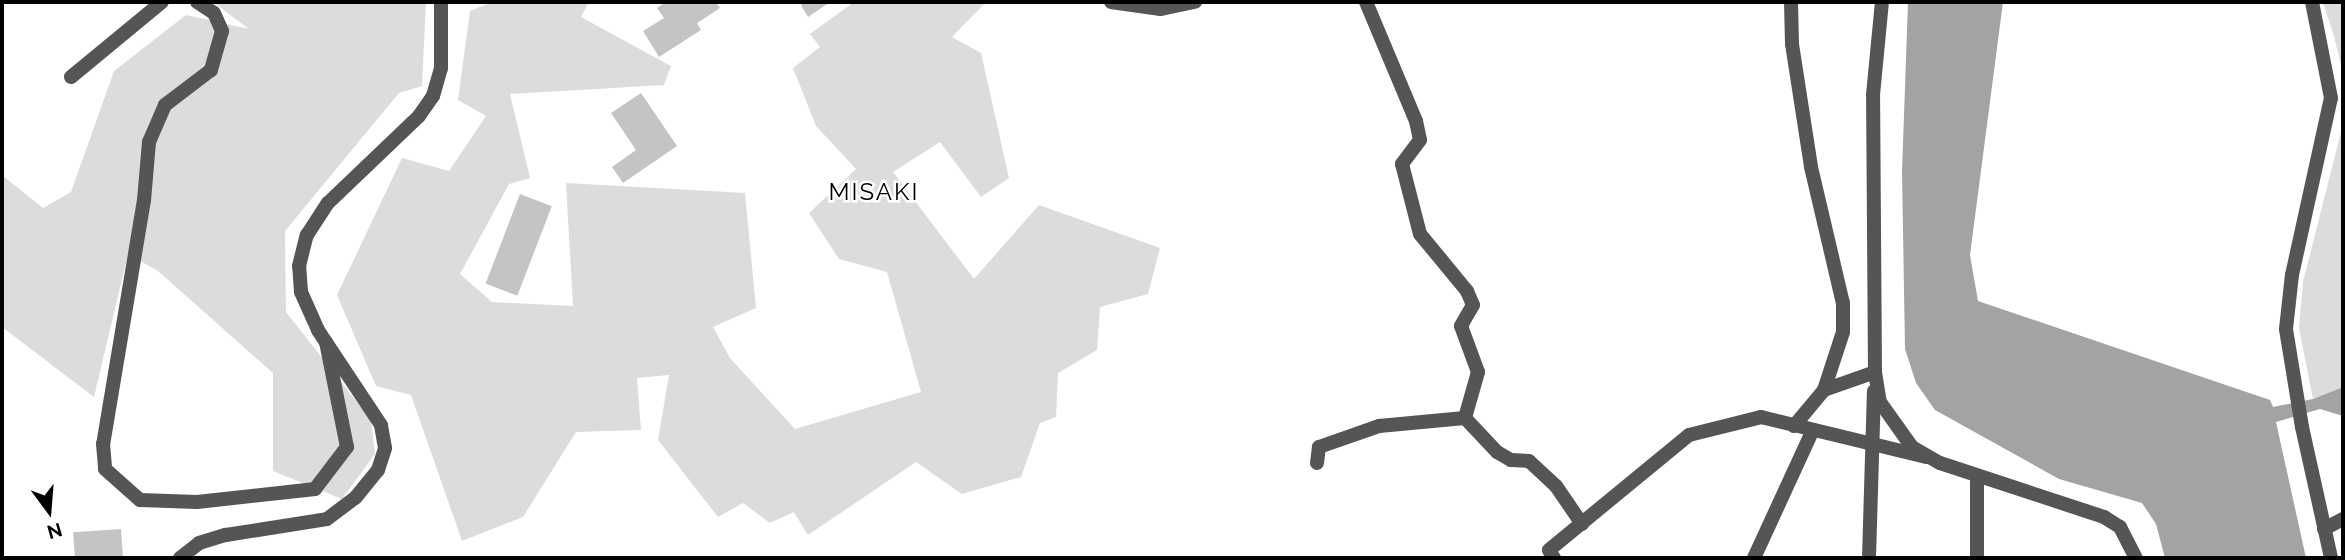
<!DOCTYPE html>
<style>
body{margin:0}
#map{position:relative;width:2345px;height:560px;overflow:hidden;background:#fff;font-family:Raleway,sans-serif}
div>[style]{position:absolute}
.green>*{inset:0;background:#dcdcdc}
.water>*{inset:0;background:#a3a3a3}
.building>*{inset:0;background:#c4c4c4;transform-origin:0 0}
.minor>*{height:14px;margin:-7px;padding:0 7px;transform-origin:7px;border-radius:7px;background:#555}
.tertiary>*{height:14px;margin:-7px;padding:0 7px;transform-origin:7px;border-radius:7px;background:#555}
span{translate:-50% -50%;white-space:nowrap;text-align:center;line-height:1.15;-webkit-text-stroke:5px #fff;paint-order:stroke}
.quarter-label{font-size:24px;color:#000;letter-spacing:2px}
.frame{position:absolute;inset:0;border:4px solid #000;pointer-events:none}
.north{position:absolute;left:14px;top:476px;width:70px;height:70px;-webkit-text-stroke:5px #fff;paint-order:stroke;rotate:164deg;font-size:19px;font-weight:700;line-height:28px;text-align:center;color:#000}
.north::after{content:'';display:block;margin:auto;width:24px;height:32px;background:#000;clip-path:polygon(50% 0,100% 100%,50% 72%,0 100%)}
</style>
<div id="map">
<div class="green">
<i style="clip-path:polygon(213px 2px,426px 2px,422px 86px,399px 93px,285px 231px,286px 312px,371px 420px,375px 454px,342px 499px,273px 471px,273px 373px,158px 271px,128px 254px,94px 397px,2px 327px,2px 175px,43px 208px,71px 192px,114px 71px,186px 15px,249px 29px)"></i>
<i style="clip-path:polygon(492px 2px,589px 2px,581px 17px,671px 66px,664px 85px,510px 94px,530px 178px,509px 184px,460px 274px,492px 302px,573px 306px,566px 183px,745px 193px,756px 308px,713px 327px,730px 358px,795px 429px,921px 392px,887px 272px,839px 259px,809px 213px,856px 169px,816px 126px,793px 68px,820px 47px,810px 34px,854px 2px,986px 2px,952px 37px,981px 53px,1009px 178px,981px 197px,940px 142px,893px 172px,974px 279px,1039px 205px,1160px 248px,1148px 294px,1100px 307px,1097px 350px,1058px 373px,1056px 417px,1040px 423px,1021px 477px,962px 494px,916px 462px,808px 535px,794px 512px,770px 523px,743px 503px,718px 517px,658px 440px,669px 375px,637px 378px,641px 430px,576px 432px,523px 517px,462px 541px,411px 395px,376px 386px,337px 295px,402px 158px,449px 171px,486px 116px,458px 100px,470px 11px)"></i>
<i style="clip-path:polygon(2323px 2px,2343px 2px,2343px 74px,2334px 36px)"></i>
<i style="clip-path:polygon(2343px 124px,2343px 387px,2313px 399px,2299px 328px,2303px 282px)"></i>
</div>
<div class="water">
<i style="clip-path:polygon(1908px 2px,2003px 2px,1970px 255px,1978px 301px,2270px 400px,2273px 407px,2313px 399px,2343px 387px,2343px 416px,2320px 409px,2276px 422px,2306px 558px,2165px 558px,2156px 524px,2142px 503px,2059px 479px,1935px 410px,1916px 383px,1905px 349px,1902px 172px)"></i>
</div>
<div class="building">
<i style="clip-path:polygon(666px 2px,716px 2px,720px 8px,697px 23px,701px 30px,659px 57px,643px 31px,664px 18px,657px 8px)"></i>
<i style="clip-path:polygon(805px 2px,830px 2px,808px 17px,801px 5px)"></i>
<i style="clip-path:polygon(641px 93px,677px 146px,623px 183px,612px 167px,636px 150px,611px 113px)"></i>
<i style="left:520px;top:194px;width:34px;height:96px;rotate:21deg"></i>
<i style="left:121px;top:529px;width:29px;height:48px;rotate:86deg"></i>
</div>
<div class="minor">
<i style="left:197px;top:2px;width:20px;rotate:33deg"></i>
<i style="left:214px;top:13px;width:20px;rotate:66deg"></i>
<i style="left:222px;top:31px;width:41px;rotate:105.8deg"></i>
<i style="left:211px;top:70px;width:58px;rotate:142.7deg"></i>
<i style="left:165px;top:105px;width:40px;rotate:113.4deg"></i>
<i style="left:149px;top:142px;width:58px;rotate:94.9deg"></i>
<i style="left:144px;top:200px;width:247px;rotate:99.5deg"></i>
<i style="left:103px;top:444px;width:25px;rotate:85deg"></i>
<i style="left:105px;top:469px;width:47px;rotate:41.5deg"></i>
<i style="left:140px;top:500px;width:57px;rotate:2deg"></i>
<i style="left:197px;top:502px;width:119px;rotate:-6.3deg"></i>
<i style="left:315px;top:489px;width:53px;rotate:-52.7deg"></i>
<i style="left:347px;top:447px;width:107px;rotate:-101.3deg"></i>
<i style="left:1111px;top:2px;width:50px;rotate:8deg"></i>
<i style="left:1161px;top:9px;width:35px;rotate:-12deg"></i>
<i style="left:1366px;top:2px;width:129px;rotate:67.2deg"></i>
<i style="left:1416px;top:121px;width:19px;rotate:78deg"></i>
<i style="left:1420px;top:140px;width:30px;rotate:127deg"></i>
<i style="left:1402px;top:164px;width:72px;rotate:75.6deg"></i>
<i style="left:1420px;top:234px;width:74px;rotate:50.5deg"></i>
<i style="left:1467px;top:291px;width:15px;rotate:67deg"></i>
<i style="left:1473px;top:305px;width:24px;rotate:120deg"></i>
<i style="left:1461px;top:326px;width:49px;rotate:69.7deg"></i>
<i style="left:1478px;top:372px;width:48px;rotate:105.8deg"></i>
<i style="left:1791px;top:2px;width:42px;rotate:88.6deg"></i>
<i style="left:1792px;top:44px;width:124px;rotate:81.2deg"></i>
<i style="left:1811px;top:167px;width:140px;rotate:76.8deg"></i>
<i style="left:1843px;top:303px;width:29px;rotate:90deg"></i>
<i style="left:1843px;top:332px;width:61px;rotate:108.1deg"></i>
<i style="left:71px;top:77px;width:118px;rotate:-39.5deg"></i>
<i style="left:1794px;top:426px;width:47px;rotate:-50.2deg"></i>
<i style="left:1824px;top:390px;width:54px;rotate:-19.4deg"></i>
<i style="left:1875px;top:372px;width:277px;rotate:-90.4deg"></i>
<i style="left:1873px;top:95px;width:93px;rotate:-84.5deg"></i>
<i style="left:2302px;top:427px;width:99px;rotate:-99.3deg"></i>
<i style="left:2286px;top:329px;width:54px;rotate:-83.7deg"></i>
<i style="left:2292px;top:275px;width:181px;rotate:-77.6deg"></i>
<i style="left:2331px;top:98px;width:98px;rotate:-101.2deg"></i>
<i style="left:1317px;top:463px;width:16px;rotate:-83deg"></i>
<i style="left:1319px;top:447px;width:64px;rotate:-19.3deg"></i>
<i style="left:1379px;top:426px;width:86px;rotate:-5.3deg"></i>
<i style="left:1465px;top:418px;width:47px;rotate:46.7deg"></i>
<i style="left:1497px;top:452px;width:16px;rotate:30deg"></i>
<i style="left:1511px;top:460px;width:18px;rotate:3deg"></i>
<i style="left:1529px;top:461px;width:37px;rotate:43deg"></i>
<i style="left:1556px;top:486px;width:46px;rotate:55.6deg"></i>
<i style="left:2324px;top:529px;width:21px;rotate:-28deg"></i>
<i style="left:180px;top:558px;width:24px;rotate:-38deg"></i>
<i style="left:199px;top:543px;width:28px;rotate:-17deg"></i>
<i style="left:226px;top:535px;width:102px;rotate:-9deg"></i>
<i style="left:327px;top:519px;width:36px;rotate:-37deg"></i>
<i style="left:356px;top:497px;width:35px;rotate:-51deg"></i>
<i style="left:378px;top:470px;width:23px;rotate:-72deg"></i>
<i style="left:385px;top:448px;width:23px;rotate:-100deg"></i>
<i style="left:381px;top:425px;width:114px;rotate:-123.6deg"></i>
<i style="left:318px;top:330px;width:42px;rotate:-114.1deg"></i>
<i style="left:301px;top:292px;width:26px;rotate:-94deg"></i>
<i style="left:299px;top:266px;width:32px;rotate:-76deg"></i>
<i style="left:307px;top:235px;width:38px;rotate:-57deg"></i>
<i style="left:328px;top:203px;width:126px;rotate:-43.7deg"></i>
<i style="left:419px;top:116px;width:24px;rotate:-55deg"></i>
<i style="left:433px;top:96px;width:29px;rotate:-74deg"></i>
<i style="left:441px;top:68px;width:66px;rotate:-90deg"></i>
<i style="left:1554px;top:558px;width:9px;rotate:-122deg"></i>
<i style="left:1549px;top:550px;width:181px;rotate:-39.4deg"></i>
<i style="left:1689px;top:435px;width:74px;rotate:-14deg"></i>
<i style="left:1761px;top:417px;width:170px;rotate:13.6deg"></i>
<i style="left:1754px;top:558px;width:141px;rotate:-65.3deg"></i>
<i style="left:1977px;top:558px;width:82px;rotate:-90deg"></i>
</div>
<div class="tertiary">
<i style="left:1875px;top:372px;width:30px;rotate:81deg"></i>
<i style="left:1880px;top:402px;width:55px;rotate:54.6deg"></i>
<i style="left:1912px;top:447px;width:32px;rotate:30deg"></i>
<i style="left:1940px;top:463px;width:173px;rotate:18.2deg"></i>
<i style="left:2104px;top:517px;width:19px;rotate:32deg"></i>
<i style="left:2120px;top:527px;width:35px;rotate:63deg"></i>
<i style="left:2302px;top:427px;width:134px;rotate:77.5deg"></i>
<i style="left:1869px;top:558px;width:167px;rotate:-88.3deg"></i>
</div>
<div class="quarter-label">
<span style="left:874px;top:192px">MISAKI</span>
</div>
<div class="frame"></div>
<div class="north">N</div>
</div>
